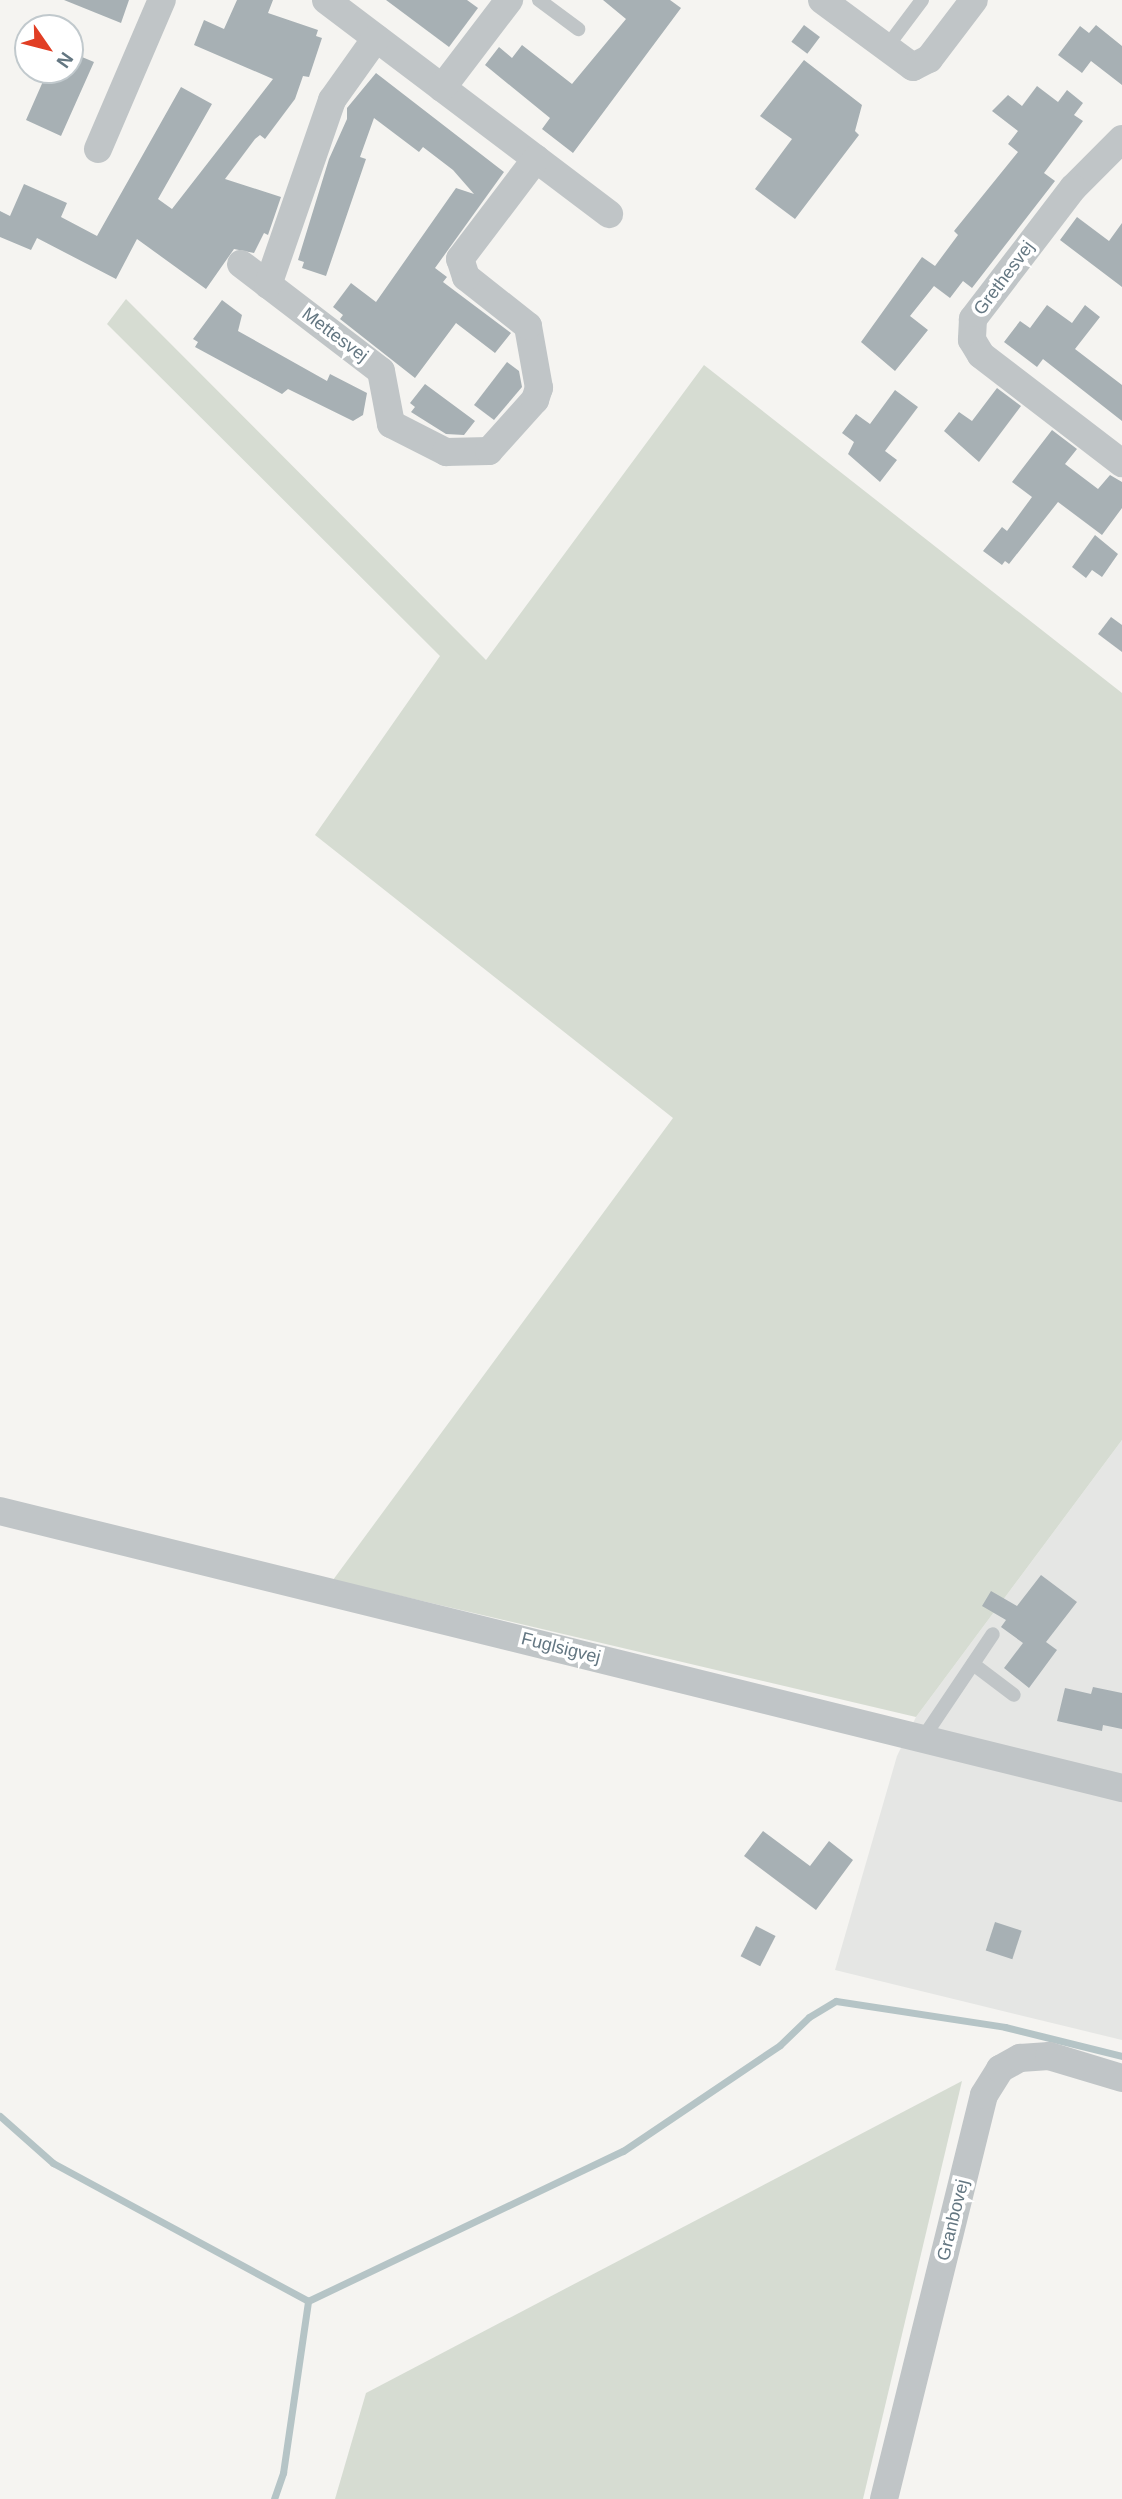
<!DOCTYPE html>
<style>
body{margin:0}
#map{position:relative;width:1122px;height:2499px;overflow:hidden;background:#f5f4f1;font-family:Arial,sans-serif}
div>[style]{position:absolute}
.built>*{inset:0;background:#e5e6e4}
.green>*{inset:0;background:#d6dcd2}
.stream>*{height:7px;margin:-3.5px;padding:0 3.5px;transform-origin:3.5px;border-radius:3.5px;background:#b5c4c6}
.building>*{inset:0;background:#a7b0b4;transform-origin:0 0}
.lane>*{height:14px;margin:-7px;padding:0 7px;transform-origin:7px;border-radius:7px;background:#c0c5c7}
.street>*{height:28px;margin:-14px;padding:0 14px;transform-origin:14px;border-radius:14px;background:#c0c5c7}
span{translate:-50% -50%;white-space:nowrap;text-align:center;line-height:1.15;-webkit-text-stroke:7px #fff;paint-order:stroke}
.street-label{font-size:18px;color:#647782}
.north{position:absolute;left:14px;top:14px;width:70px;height:70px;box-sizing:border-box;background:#fff;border:2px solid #c1c9cd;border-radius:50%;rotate:125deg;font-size:19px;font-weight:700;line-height:28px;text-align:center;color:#647782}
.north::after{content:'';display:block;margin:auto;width:24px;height:32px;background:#e13e24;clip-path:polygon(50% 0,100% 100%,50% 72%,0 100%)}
</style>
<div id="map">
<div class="built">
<i style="clip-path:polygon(1122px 1440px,1122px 2040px,835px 1970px,897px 1756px,916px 1717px)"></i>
</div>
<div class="green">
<i style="clip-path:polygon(126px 299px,486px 660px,704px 365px,1122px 693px,1122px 1440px,916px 1717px,333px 1580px,673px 1118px,315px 835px,440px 656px,107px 324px)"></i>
<i style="clip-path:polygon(962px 2081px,863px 2499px,335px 2499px,366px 2393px)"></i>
</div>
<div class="stream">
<i style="left:0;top:2116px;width:71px;rotate:41.6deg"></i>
<i style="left:53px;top:2163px;width:290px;rotate:28.4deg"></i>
<i style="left:308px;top:2301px;width:349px;rotate:-25.5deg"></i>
<i style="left:623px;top:2151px;width:189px;rotate:-34deg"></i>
<i style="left:780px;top:2045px;width:40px;rotate:-44deg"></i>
<i style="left:809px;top:2017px;width:31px;rotate:-31deg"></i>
<i style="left:836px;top:2001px;width:171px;rotate:8.7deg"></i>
<i style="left:1005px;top:2027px;width:121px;rotate:13.9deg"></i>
<i style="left:274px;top:2499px;width:28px;rotate:-71deg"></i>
<i style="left:283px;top:2473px;width:174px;rotate:-81.7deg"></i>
</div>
<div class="building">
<i style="clip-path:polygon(64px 0,129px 0,121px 23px)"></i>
<i style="clip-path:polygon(237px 0,273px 0,268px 13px,318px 30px,316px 36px,322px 38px,309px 77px,303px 76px,295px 99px,265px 139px,260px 135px,255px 139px,225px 179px,281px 197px,268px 235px,264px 233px,254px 253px,234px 249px,206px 289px,137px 239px,116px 279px,37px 238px,31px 250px,0 237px,0 211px,10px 216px,24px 184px,67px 203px,61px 217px,97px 236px,181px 87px,212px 104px,158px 199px,172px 209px,273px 79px,194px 45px,204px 20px,224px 29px)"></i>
<i style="clip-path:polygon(386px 0,467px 0,478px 8px,449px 47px)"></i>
<i style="clip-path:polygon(603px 0,670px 0,681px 8px,573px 153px,542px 129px,550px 118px,485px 65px,499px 47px,512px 58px,522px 45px,572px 84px,626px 19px)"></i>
<i style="left:804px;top:25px;width:20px;height:21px;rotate:37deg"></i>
<i style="clip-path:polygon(1096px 25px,1122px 46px,1122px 85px,1091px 61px,1082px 73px,1058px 55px,1080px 26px,1089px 33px)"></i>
<i style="clip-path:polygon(70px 52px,94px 62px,61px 136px,26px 120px,48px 70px,70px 70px)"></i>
<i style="clip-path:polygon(804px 60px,862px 105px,855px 131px,859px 135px,795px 219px,755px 189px,792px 139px,760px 116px)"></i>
<i style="clip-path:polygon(376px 73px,504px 172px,435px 268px,447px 277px,443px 282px,511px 333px,495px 353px,456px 323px,415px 378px,340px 319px,343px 315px,333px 307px,351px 283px,376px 302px,456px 188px,474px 194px,453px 170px,423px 147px,419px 152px,374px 118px,360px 157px,366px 159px,326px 276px,302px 268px,304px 262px,298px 260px,329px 159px,347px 119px,347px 108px)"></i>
<i style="clip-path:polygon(1037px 86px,1058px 102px,1067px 90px,1083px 103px,1074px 115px,1083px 121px,1044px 173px,1055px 181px,972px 288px,963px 281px,950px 298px,934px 286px,910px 316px,928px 330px,895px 371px,861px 342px,922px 257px,935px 266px,958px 235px,954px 231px,1018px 152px,1008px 144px,1018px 131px,992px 111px,1008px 95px,1022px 106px)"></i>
<i style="clip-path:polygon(1077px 217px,1109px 241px,1122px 223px,1122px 287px,1060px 240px)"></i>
<i style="clip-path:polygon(222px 300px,242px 315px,238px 331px,327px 381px,330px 374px,367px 393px,363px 415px,353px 421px,288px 389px,282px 394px,195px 347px,198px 342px,193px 339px)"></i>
<i style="clip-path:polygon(1047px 305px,1072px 323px,1085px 305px,1100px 317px,1075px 349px,1122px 385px,1122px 421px,1043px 359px,1037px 367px,1004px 342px,1020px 321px,1030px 328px)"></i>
<i style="clip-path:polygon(507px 362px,519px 371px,522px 387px,494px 420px,474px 405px)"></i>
<i style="clip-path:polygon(425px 384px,475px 421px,464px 435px,446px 434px,411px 412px,415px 407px,410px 403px)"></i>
<i style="clip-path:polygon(997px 388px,1021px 406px,979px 462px,944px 431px,959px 412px,972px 421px)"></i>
<i style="clip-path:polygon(895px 390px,918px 407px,885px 451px,897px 460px,880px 482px,848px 454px,854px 442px,842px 433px,856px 414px,870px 424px)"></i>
<i style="clip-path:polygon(1052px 430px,1077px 449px,1065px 464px,1098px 489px,1110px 475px,1122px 482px,1122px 508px,1102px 535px,1058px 502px,1009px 564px,1005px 561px,1002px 565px,983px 551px,1002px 527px,1007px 531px,1032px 497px,1012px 482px)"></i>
<i style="clip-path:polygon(1095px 535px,1118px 554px,1102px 577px,1092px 570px,1086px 578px,1072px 567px)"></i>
<i style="clip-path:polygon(1111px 617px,1122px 625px,1122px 652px,1098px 634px)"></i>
<i style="clip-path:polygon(1041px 1575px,1077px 1602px,1046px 1642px,1057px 1650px,1029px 1688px,1004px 1668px,1023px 1643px,1001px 1627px,1006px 1620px,982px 1606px,991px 1591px,1017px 1606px)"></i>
<i style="clip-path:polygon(1093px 1687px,1122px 1693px,1122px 1729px,1103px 1725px,1102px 1731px,1057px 1721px,1065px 1688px,1091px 1694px)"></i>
<i style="clip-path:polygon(763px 1831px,810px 1866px,829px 1841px,853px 1860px,816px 1910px,744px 1856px)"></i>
<i style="left:995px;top:1922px;width:28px;height:30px;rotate:18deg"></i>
<i style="left:756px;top:1926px;width:22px;height:34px;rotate:27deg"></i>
</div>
<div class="lane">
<i style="left:539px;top:0;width:49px;rotate:36.6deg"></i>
<i style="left:886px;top:48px;width:60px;rotate:-53.1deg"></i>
<i style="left:973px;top:1664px;width:51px;rotate:37.1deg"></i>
<i style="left:923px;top:1738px;width:125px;rotate:-56.1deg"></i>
</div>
<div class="street">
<i style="left:326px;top:0;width:355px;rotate:37.1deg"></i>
<i style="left:822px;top:0;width:113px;rotate:36.4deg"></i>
<i style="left:913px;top:67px;width:18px;rotate:-27deg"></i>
<i style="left:929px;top:59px;width:74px;rotate:-52.7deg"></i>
<i style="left:442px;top:88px;width:111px;rotate:-52.7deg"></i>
<i style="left:1122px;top:139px;width:69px;rotate:135deg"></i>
<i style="left:1073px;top:188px;width:165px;rotate:127.4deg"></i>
<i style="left:973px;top:319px;width:21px;rotate:93deg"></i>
<i style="left:972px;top:340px;width:17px;rotate:59deg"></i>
<i style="left:981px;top:355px;width:178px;rotate:37.5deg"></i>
<i style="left:98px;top:149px;width:162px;rotate:-66.8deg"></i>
<i style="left:241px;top:264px;width:176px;rotate:37.4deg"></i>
<i style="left:381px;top:371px;width:54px;rotate:79.3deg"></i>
<i style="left:391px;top:424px;width:62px;rotate:27deg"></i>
<i style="left:446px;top:452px;width:43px;rotate:-1.3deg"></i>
<i style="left:489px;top:451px;width:69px;rotate:-48deg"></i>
<i style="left:535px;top:400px;width:13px;rotate:-72deg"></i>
<i style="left:539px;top:388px;width:63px;rotate:-100.1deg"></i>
<i style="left:528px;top:326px;width:79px;rotate:-141.7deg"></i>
<i style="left:466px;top:277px;width:19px;rotate:-108deg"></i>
<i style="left:460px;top:259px;width:126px;rotate:-52.8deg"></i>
<i style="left:268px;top:285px;width:196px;rotate:-70.9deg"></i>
<i style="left:332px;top:100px;width:76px;rotate:-54.6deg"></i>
<i style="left:0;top:1511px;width:1156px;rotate:13.87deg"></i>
<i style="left:884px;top:2499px;width:416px;rotate:-76.1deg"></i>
<i style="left:984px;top:2095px;width:31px;rotate:-58deg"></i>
<i style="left:1000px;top:2069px;width:23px;rotate:-29deg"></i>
<i style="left:1020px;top:2058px;width:29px;rotate:-4deg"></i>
<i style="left:1049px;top:2056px;width:76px;rotate:16.8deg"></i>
</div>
<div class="street-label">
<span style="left:1004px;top:278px;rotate:-53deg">Grethesvej</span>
<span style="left:335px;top:335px;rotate:37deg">Mettesvej</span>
<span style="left:561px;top:1648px;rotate:14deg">Fuglsigvej</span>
<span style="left:953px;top:2220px;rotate:-76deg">Granbovej</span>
</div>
<div class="north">N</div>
</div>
